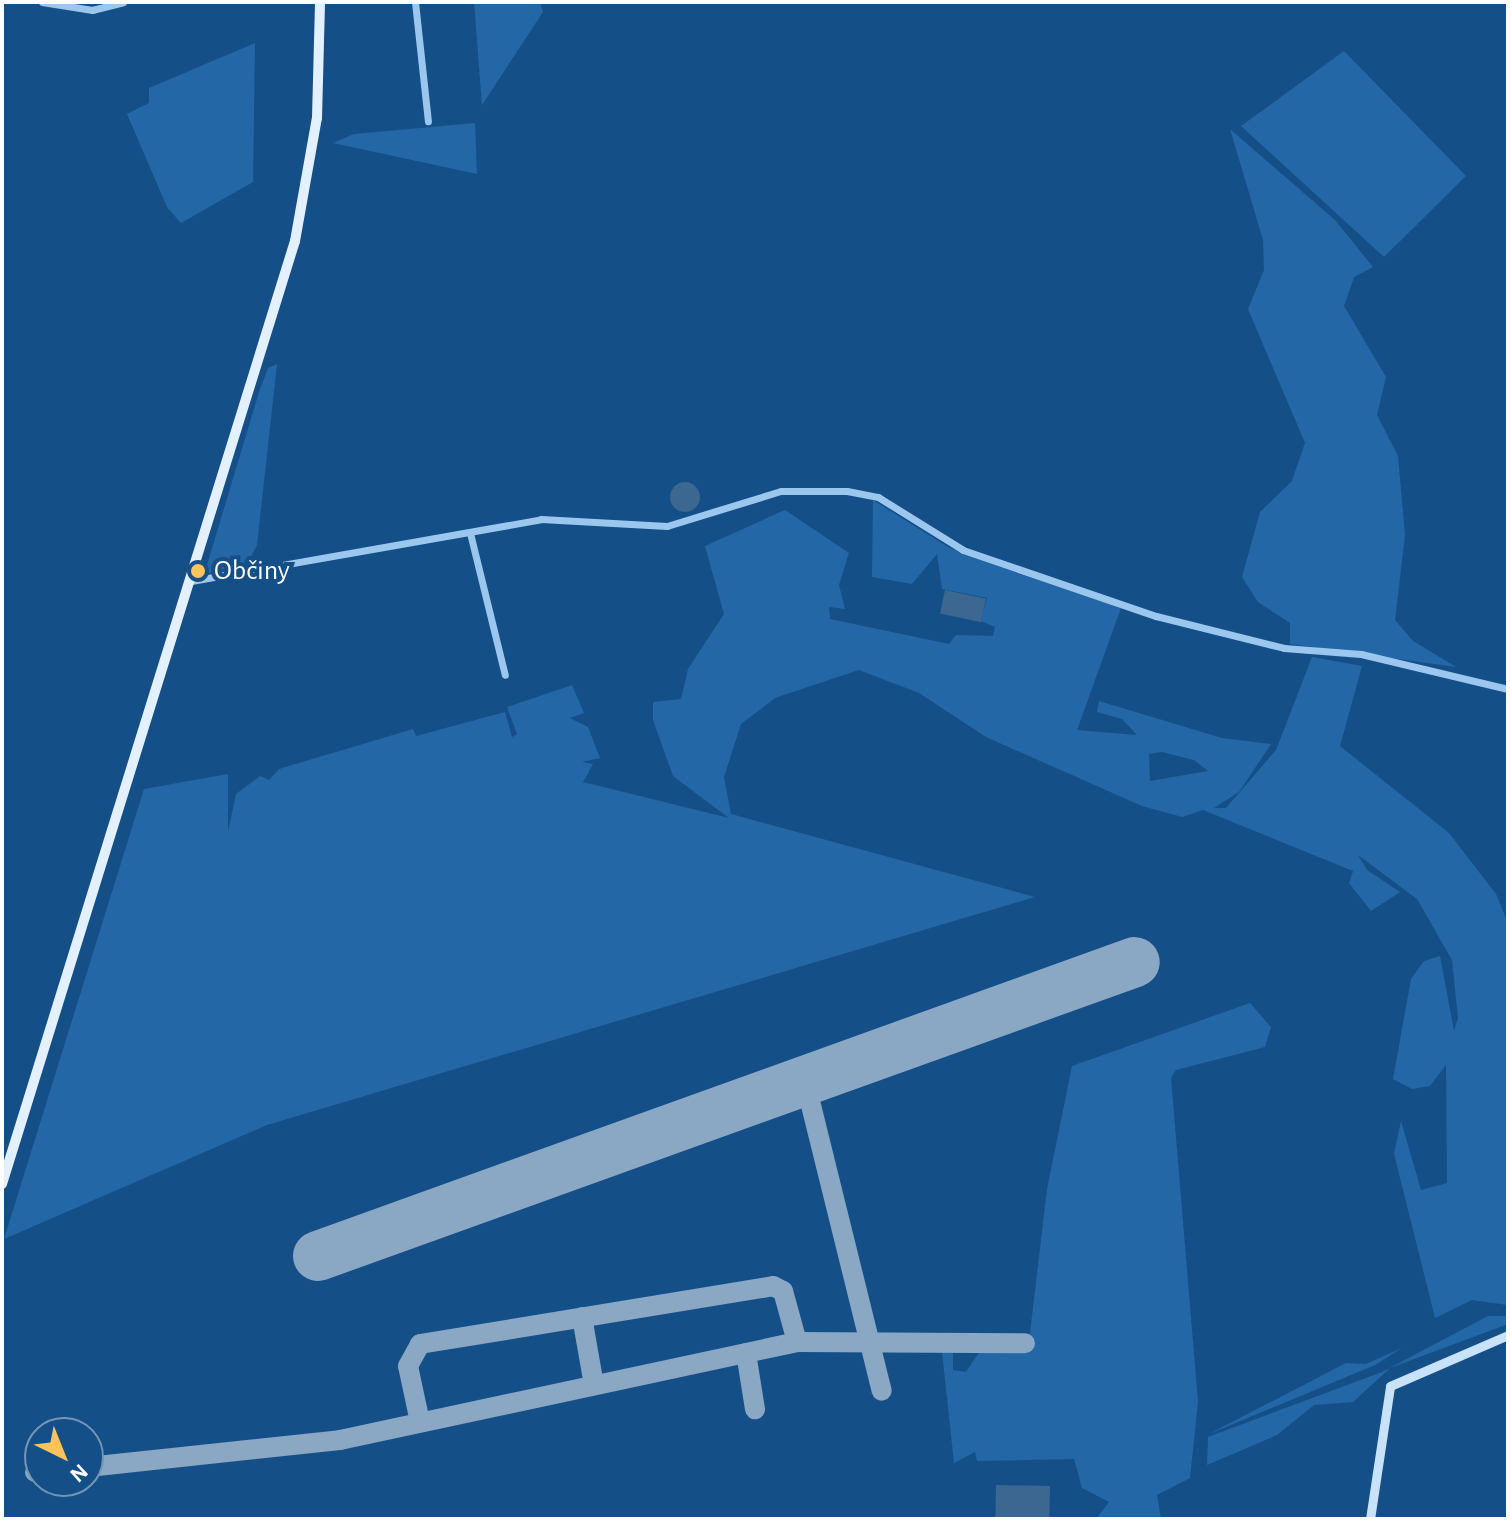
<!DOCTYPE html>
<meta charset="utf-8">
<style>
body{margin:0}
#map{position:relative;width:1510px;height:1521px;overflow:hidden;background:#154f88;font-family:"Alegreya Sans",sans-serif}
div>[style]{position:absolute}
.green>*{inset:0;background:#2467a6}
.water>*{inset:0;background:#3b6790;transform-origin:0 0}
.round{border-radius:50%}
.taxiway>*{height:20px;margin:-10px;padding:0 10px;transform-origin:10px;border-radius:10px;background:#8aa7c4}
.runway>*{height:50px;margin:-25px;padding:0 25px;transform-origin:25px;border-radius:25px;background:#8aa7c4}
.street>*{height:7px;margin:-3.5px;padding:0 3.5px;transform-origin:3.5px;border-radius:3.5px;background:#9bc7ef}
.secondary>*{height:9px;margin:-4.5px;padding:0 4.5px;transform-origin:4.5px;border-radius:4.5px;background:#c8e2fa}
.primary>*{height:10px;margin:-5px;padding:0 5px;transform-origin:5px;border-radius:5px;background:#e3f0ff}
.dots>*{width:22px;height:22px;translate:-50% -50%;box-sizing:border-box;border:4px solid #154f88;border-radius:50%}
span{translate:-50% -50%;white-space:nowrap;text-align:center;line-height:1.15;-webkit-text-stroke:8px #154f88;paint-order:stroke}
.poi-label{font-size:28px;color:#fff}
.left{translate:0 -50%;text-align:left}
.frame{position:absolute;inset:0;border:4px solid #fff;pointer-events:none}
.north{position:absolute;left:24px;top:1417px;width:80px;height:80px;box-sizing:border-box;background:#154f88;border:2px solid #7395b8;border-radius:50%;rotate:137deg;font-size:22px;font-weight:700;line-height:32px;text-align:center;color:#fff}
.north::after{content:'';display:block;margin:auto;width:28px;height:36px;background:#ffc359;clip-path:polygon(50% 0,100% 100%,50% 72%,0 100%)}
</style>
<div id="map">
<div class="green">
<i style="clip-path:polygon(474px 2px,540px 2px,543px 12px,482px 105px)"></i>
<i style="clip-path:polygon(255px 43px,253px 182px,181px 223px,167px 207px,127px 114px,149px 103px,149px 88px)"></i>
<i style="clip-path:polygon(1344px 51px,1466px 176px,1384px 257px,1241px 126px)"></i>
<i style="clip-path:polygon(475px 123px,477px 174px,333px 143px,354px 134px)"></i>
<i style="clip-path:polygon(1230px 129px,1335px 220px,1373px 267px,1354px 277px,1344px 306px,1386px 377px,1377px 415px,1398px 456px,1405px 535px,1395px 620px,1413px 641px,1456px 667px,1290px 644px,1290px 623px,1258px 602px,1242px 577px,1260px 512px,1292px 481px,1305px 443px,1248px 309px,1264px 270px,1263px 240px)"></i>
<i style="clip-path:polygon(277px 364px,257px 545px,248px 562px,204px 575px,259px 392px,268px 368px)"></i>
<i style="clip-path:polygon(evenodd,873px 500px,948px 547px,1121px 608px,1077px 730px,1137px 735px,1122px 719px,1097px 712px,1099px 701px,1222px 738px,1271px 744px,1239px 792px,1214px 808px,1226px 808px,1276px 750px,1312px 657px,1362px 666px,1340px 746px,1449px 833px,1496px 894px,1508px 923px,1508px 1305px,1472px 1300px,1435px 1318px,1394px 1154px,1401px 1121px,1421px 1190px,1447px 1183px,1446px 1065px,1430px 1086px,1412px 1089px,1393px 1079px,1411px 979px,1424px 961px,1440px 956px,1454px 1031px,1458px 1018px,1452px 960px,1417px 899px,1358px 855px,1367px 870px,1400px 892px,1371px 911px,1349px 883px,1353px 871px,1203px 810px,1182px 817px,1142px 806px,986px 737px,919px 693px,859px 670px,775px 698px,741px 724px,724px 777px,731px 814px,1035px 897px,267px 1125px,4px 1239px,144px 789px,228px 774px,228px 832px,236px 794px,260px 776px,269px 780px,279px 769px,413px 729px,416px 736px,505px 712px,512px 737px,517px 734px,507px 707px,572px 685px,584px 713px,570px 718px,588px 727px,600px 758px,582px 762px,593px 764px,583px 782px,729px 818px,673px 776px,653px 720px,653px 702px,681px 699px,688px 669px,724px 614px,705px 546px,785px 510px,849px 553px,839px 585px,845px 609px,829px 607px,830px 619px,949px 644px,956px 635px,993px 636px,995px 627px,981px 621px,987px 598px,942px 589px,937px 554px,912px 584px,872px 577px,873px 500px,1162px 752px,1194px 760px,1208px 771px,1150px 781px,1149px 754px,1162px 752px)"></i>
<i style="clip-path:polygon(1250px 1003px,1271px 1027px,1265px 1047px,1176px 1070px,1171px 1078px,1198px 1402px,1190px 1478px,1157px 1495px,1161px 1519px,1096px 1519px,1109px 1502px,1082px 1488px,1074px 1459px,977px 1461px,975px 1452px,954px 1463px,942px 1352px,953px 1350px,953px 1370px,966px 1372px,982px 1348px,1028px 1350px,1047px 1189px,1072px 1066px)"></i>
<i style="clip-path:polygon(1488px 1316px,1508px 1316px,1508px 1324px,1390px 1368px,1353px 1402px,1314px 1405px,1277px 1435px,1207px 1465px,1208px 1437px,1382px 1372px)"></i>
<i style="clip-path:polygon(1402px 1348px,1375px 1365px,1209px 1434px,1346px 1363px,1366px 1364px)"></i>
</div>
<div class="water">
<i class="round" style="left:670px;top:482px;width:30px;height:30px"></i>
<i style="left:945px;top:590px;width:42px;height:24px;rotate:12deg"></i>
<i style="left:996px;top:1485px;width:54px;height:34px;rotate:1deg"></i>
</div>
<div class="taxiway">
<i style="left:805px;top:1081px;width:319px;rotate:76.1deg"></i>
<i style="left:582px;top:1317px;width:69px;rotate:80deg"></i>
<i style="left:746px;top:1353px;width:57px;rotate:80.9deg"></i>
<i style="left:420px;top:1422px;width:57px;rotate:-102.1deg"></i>
<i style="left:408px;top:1366px;width:25px;rotate:-61deg"></i>
<i style="left:420px;top:1344px;width:358px;rotate:-9.3deg"></i>
<i style="left:773px;top:1286px;width:11px;rotate:27deg"></i>
<i style="left:783px;top:1291px;width:53px;rotate:74.6deg"></i>
<i style="left:88px;top:1467px;width:253px;rotate:-6.1deg"></i>
<i style="left:340px;top:1440px;width:467px;rotate:-12.1deg"></i>
<i style="left:797px;top:1342px;width:228px;rotate:0.3deg"></i>
<i style="left:35px;top:1472px;width:5px"></i>
</div>
<div class="runway">
<i style="left:318px;top:1256px;width:868px;rotate:-19.79deg"></i>
</div>
<div class="street">
<i style="left:42px;top:2px;width:51px;rotate:9.1deg"></i>
<i style="left:92px;top:10px;width:32px;rotate:-14deg"></i>
<i style="left:415px;top:2px;width:120px;rotate:83.8deg"></i>
<i style="left:470px;top:533px;width:146px;rotate:76.2deg"></i>
<i style="left:191px;top:581px;width:355px;rotate:-10deg"></i>
<i style="left:541px;top:519px;width:126px;rotate:3.2deg"></i>
<i style="left:667px;top:526px;width:119px;rotate:-17.1deg"></i>
<i style="left:781px;top:491px;width:66px"></i>
<i style="left:847px;top:491px;width:32px;rotate:11deg"></i>
<i style="left:878px;top:497px;width:100px;rotate:31.9deg"></i>
<i style="left:963px;top:550px;width:204px;rotate:18.9deg"></i>
<i style="left:1156px;top:616px;width:132px;rotate:14deg"></i>
<i style="left:1284px;top:648px;width:77px;rotate:4.5deg"></i>
<i style="left:1361px;top:654px;width:151px;rotate:13.4deg"></i>
</div>
<div class="secondary">
<i style="left:1370px;top:1519px;width:134px;rotate:-81.4deg"></i>
<i style="left:1390px;top:1386px;width:129px;rotate:-23.4deg"></i>
</div>
<div class="primary">
<i style="left:2px;top:1184px;width:987px;rotate:-72.74deg"></i>
<i style="left:295px;top:241px;width:125px;rotate:-79.9deg"></i>
<i style="left:317px;top:118px;width:116px;rotate:-88.5deg"></i>
</div>
<div class="dots">
<i style="left:198px;top:571px;background:#ffc359"></i>
</div>
<div class="poi-label">
<span class="left" style="left:214px;top:571px">Občiny</span>
</div>
<div class="frame"></div>
<div class="north">N</div>
</div>
